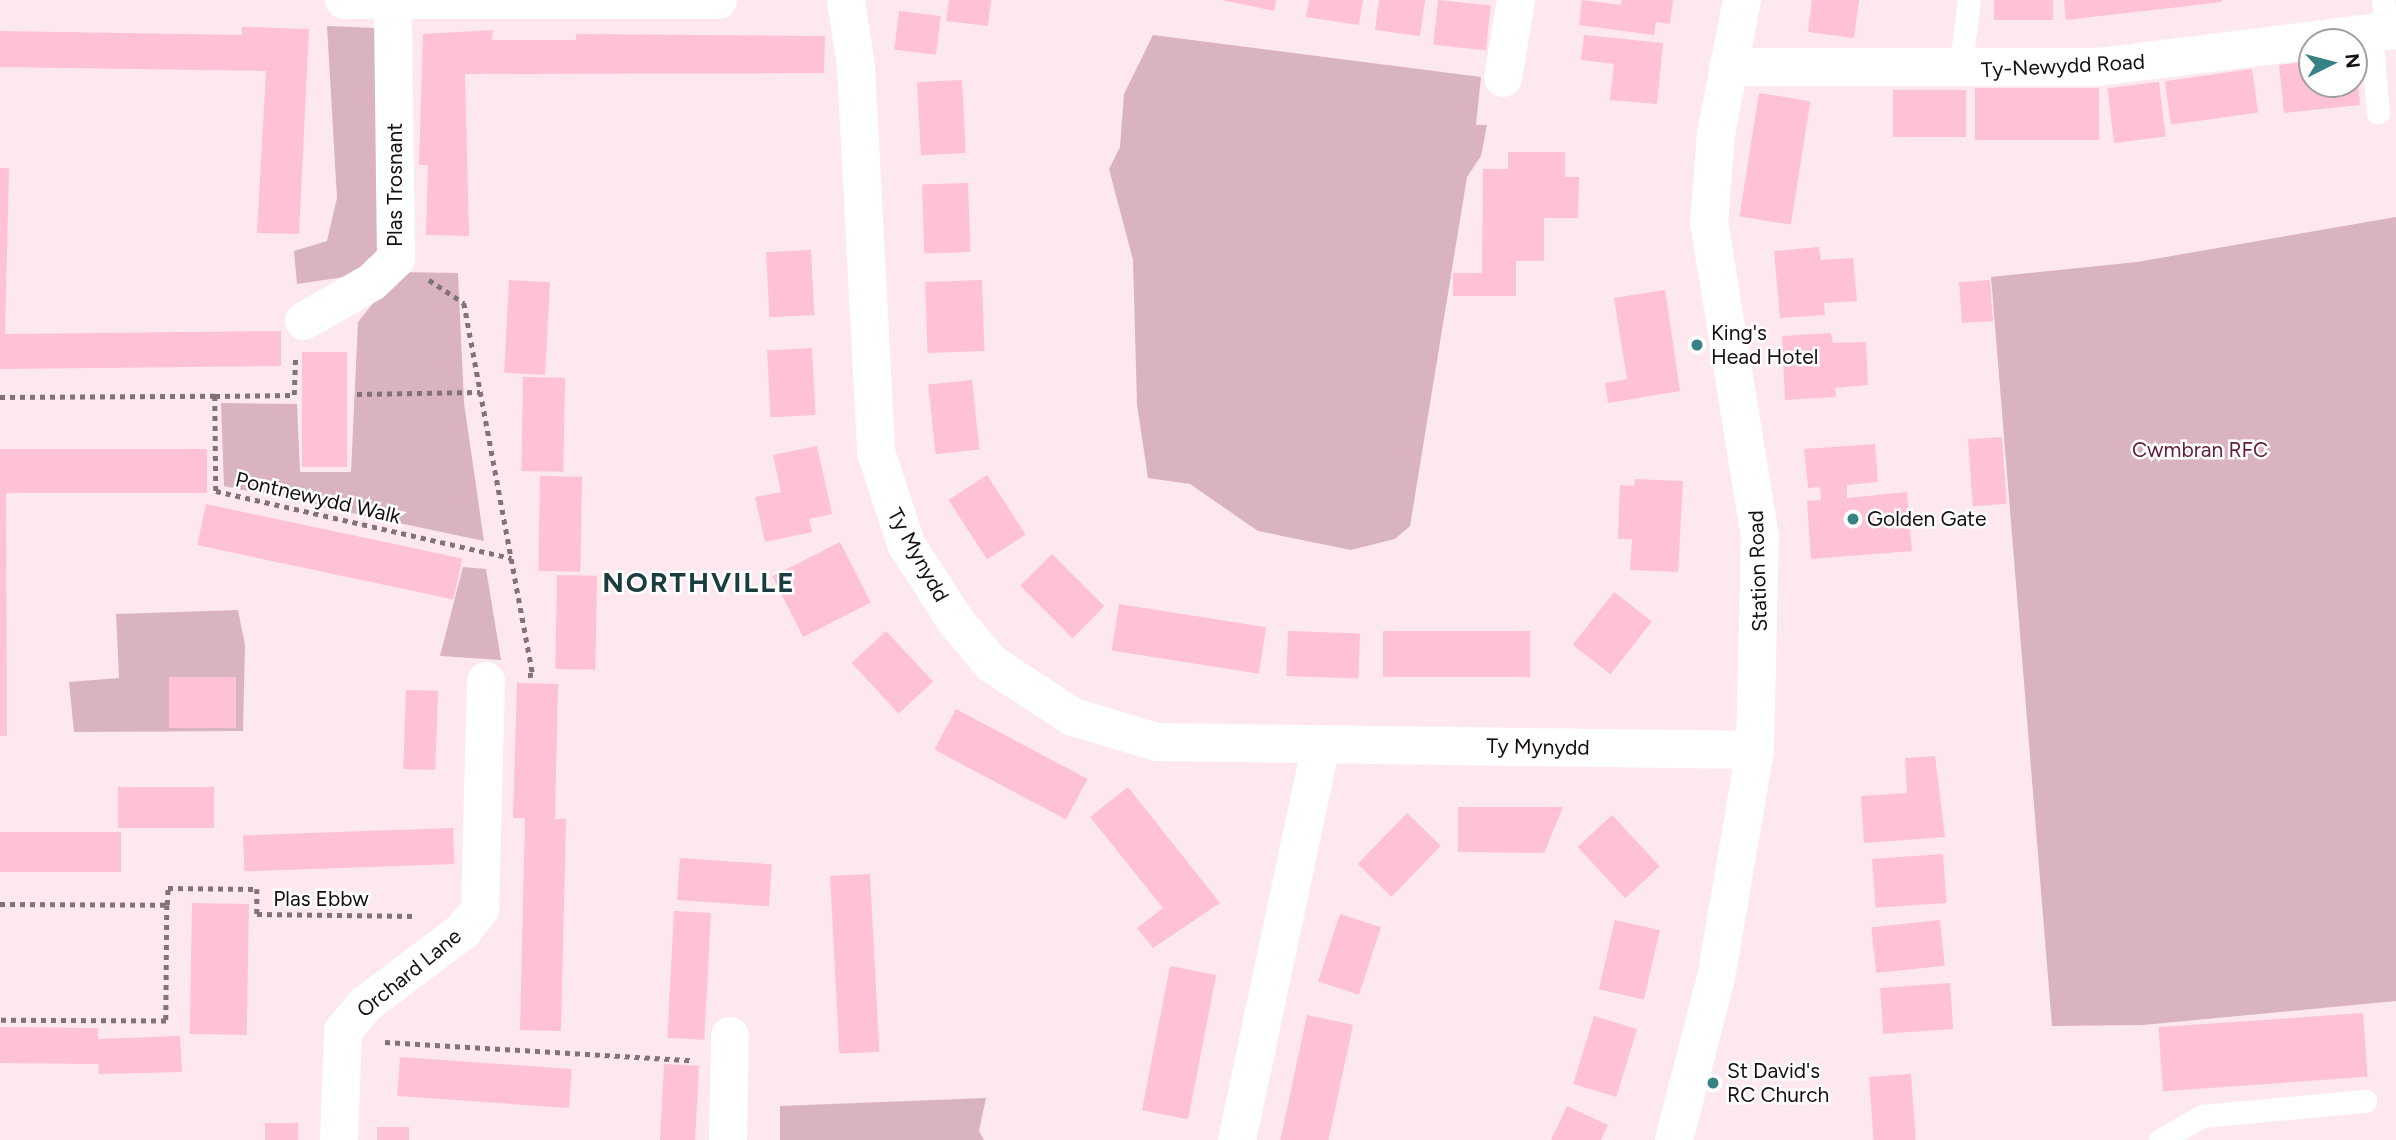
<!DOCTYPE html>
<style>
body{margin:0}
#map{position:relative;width:2396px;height:1140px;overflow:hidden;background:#fee8ef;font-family:Figtree,sans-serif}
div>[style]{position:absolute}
.green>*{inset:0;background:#d9b3bf}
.building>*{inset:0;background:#ffc1d5;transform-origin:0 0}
.path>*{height:4.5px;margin-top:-2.25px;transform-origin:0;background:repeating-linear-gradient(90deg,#827378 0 5px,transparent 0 10px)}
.service>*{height:23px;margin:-11.5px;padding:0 11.5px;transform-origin:11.5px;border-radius:11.5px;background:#fff}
.minor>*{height:38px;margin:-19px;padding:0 19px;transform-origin:19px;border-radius:19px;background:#fff}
.tertiary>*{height:38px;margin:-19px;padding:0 19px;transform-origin:19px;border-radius:19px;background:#fff}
.dots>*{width:19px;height:19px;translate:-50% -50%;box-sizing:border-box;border:4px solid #fff;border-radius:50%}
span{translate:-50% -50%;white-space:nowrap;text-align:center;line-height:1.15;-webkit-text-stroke:5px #fff;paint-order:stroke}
.street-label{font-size:21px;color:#160e11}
.poi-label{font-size:21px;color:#160e11}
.left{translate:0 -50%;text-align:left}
.park-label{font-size:21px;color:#621c3b}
.district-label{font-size:28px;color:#1b3d3f;font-weight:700;letter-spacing:2px}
.north{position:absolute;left:2298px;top:28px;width:70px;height:70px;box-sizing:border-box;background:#fff;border:2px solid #a29fa0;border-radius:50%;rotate:84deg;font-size:19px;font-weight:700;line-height:28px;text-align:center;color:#160e11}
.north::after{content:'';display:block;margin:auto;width:24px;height:32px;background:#378084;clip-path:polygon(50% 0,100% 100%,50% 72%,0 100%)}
</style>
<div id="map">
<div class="green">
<i style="clip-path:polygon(327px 26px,376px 28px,383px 252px,371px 273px,297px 284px,294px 251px,327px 241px,337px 198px)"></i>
<i style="clip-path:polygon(1153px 35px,1481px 77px,1476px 125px,1487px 125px,1481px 156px,1467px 177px,1410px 526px,1395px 539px,1351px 550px,1258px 531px,1190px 484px,1148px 478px,1137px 404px,1133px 260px,1109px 169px,1120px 147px,1124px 94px)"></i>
<i style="clip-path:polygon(2396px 217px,2396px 1001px,2143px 1025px,2052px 1026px,1991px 277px,2137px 262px)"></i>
<i style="clip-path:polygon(398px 272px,458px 273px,464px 403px,484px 541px,224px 486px,221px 403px,297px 404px,300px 472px,351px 472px,358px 322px)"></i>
<i style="clip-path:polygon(463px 567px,486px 569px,501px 660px,440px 656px)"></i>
<i style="clip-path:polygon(238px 610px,245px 645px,243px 731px,74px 732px,69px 682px,119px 678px,116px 614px)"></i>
<i style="clip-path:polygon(986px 1098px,979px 1131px,984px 1140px,780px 1140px,780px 1106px)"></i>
</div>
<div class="building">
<i style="clip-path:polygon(949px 0,991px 0,988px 26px,946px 21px)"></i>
<i style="clip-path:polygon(1222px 0,1276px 0,1274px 11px)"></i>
<i style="clip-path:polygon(1309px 0,1363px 0,1359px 25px,1306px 17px)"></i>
<i style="clip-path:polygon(1379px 0,1425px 0,1420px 36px,1375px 30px)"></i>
<i style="left:1438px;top:0;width:53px;height:45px;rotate:6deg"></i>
<i style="clip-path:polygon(1582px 0,1621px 5px,1622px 0,1673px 0,1670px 24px,1656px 22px,1654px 35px,1579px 25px)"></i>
<i style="clip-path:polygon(1812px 0,1859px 0,1854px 38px,1808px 32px)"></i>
<i style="left:1994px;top:0;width:59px;height:20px"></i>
<i style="clip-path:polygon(2064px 0,2222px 0,2222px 2px,2066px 20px)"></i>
<i style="left:899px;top:11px;width:42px;height:39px;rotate:7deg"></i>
<i style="clip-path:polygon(242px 27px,309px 29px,299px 234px,257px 233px,266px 71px,0 67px,0 31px,242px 35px)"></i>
<i style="clip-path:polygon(493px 30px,492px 40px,576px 40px,576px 34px,825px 36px,824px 73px,465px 74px,469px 236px,426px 235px,428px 165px,419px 165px,423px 34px)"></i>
<i style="clip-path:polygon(1584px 35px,1663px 43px,1657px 104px,1610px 100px,1614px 64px,1581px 60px)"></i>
<i style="clip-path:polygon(2312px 61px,2312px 84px,2354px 84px,2356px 61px,2360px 105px,2284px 113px,2279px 65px)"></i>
<i style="left:2252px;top:69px;width:44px;height:88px;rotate:82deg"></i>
<i style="left:962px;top:80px;width:73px;height:45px;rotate:87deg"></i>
<i style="left:2159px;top:82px;width:55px;height:52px;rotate:83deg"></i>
<i style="left:2099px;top:88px;width:52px;height:124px;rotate:90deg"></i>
<i style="left:1966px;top:90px;width:47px;height:73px;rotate:90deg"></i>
<i style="left:1759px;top:93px;width:52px;height:125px;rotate:9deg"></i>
<i style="clip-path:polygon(1508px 152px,1565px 152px,1565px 177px,1579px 177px,1578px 218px,1544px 218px,1544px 261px,1516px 261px,1516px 296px,1453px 296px,1453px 273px,1482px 273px,1483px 169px,1508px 169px)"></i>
<i style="clip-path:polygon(0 168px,9px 168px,5px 334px,281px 331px,281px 366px,0 369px)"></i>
<i style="left:968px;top:183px;width:69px;height:46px;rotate:88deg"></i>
<i style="clip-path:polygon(1819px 247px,1821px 260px,1853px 258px,1857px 301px,1824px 303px,1825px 315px,1780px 318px,1774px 251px)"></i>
<i style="left:811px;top:250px;width:65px;height:45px;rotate:87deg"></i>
<i style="left:509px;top:280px;width:41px;height:93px;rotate:3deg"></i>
<i style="left:982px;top:280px;width:71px;height:57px;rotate:88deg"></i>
<i style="left:1990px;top:280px;width:41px;height:31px;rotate:86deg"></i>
<i style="clip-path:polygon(1665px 290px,1680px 391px,1608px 403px,1605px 383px,1627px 379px,1614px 298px)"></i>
<i style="clip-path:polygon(1831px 333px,1833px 343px,1866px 342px,1868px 385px,1835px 388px,1836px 397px,1785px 400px,1782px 336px)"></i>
<i style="left:812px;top:348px;width:67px;height:45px;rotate:87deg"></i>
<i style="left:302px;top:352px;width:45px;height:115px"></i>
<i style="left:523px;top:377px;width:42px;height:94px;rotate:1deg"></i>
<i style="left:972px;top:380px;width:70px;height:44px;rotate:84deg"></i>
<i style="left:2002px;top:437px;width:67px;height:34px;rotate:86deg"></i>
<i style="clip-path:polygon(1875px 444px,1878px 482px,1847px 485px,1847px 498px,1907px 492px,1912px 551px,1811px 559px,1807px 501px,1821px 500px,1820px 487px,1808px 488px,1804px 449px)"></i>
<i style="clip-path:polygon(817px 446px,832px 514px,809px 519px,812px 532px,765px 542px,755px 497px,781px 492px,773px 455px)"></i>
<i style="clip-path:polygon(0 449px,207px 449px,207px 493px,6px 493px,7px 736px,0 736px)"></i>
<i style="left:987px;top:475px;width:71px;height:46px;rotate:57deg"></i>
<i style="left:540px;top:476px;width:42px;height:95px;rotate:1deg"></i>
<i style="clip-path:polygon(1635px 479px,1683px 481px,1678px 572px,1630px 570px,1632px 539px,1618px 539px,1620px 485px,1634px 486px)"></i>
<i style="left:206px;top:504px;width:262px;height:42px;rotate:12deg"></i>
<i style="left:840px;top:542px;width:68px;height:76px;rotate:63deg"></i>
<i style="left:1052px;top:554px;width:74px;height:45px;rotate:45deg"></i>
<i style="left:557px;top:575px;width:40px;height:94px;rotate:1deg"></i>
<i style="left:1614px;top:592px;width:48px;height:67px;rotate:38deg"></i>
<i style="left:1119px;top:604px;width:149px;height:47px;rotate:9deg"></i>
<i style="left:886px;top:631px;width:69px;height:47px;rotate:47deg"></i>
<i style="left:1288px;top:631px;width:72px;height:45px;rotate:2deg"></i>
<i style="left:1383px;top:631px;width:147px;height:46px"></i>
<i style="left:169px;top:677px;width:67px;height:51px"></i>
<i style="clip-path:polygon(517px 683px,558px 684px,555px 819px,566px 819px,561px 1031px,520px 1030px,525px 818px,513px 818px)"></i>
<i style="left:406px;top:690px;width:32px;height:79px;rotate:2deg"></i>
<i style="left:956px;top:709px;width:149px;height:46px;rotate:28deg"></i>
<i style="clip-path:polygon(1935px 756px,1945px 837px,1864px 843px,1861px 796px,1907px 793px,1905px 758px)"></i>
<i style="left:118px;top:787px;width:96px;height:41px"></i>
<i style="clip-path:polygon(1128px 787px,1220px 903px,1153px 948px,1137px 928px,1163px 908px,1090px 817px)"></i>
<i style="clip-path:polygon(1458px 807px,1563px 807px,1544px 853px,1458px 852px)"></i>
<i style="left:1407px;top:813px;width:47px;height:71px;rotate:44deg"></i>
<i style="left:1612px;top:815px;width:70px;height:47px;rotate:47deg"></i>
<i style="left:453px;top:828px;width:36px;height:210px;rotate:88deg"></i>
<i style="left:0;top:832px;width:121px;height:40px"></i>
<i style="left:1943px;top:854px;width:49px;height:71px;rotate:86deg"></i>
<i style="left:680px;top:858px;width:92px;height:42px;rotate:4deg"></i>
<i style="left:870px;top:874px;width:178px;height:40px;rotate:87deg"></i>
<i style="left:192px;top:903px;width:57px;height:131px;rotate:1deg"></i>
<i style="left:674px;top:911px;width:37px;height:127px;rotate:3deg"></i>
<i style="left:1340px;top:914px;width:43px;height:71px;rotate:18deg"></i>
<i style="left:1615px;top:920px;width:46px;height:71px;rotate:13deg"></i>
<i style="left:1940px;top:920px;width:46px;height:69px;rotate:84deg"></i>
<i style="left:1170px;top:966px;width:47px;height:147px;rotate:11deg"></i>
<i style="left:1950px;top:983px;width:46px;height:70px;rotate:86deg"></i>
<i style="left:2363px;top:1013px;width:64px;height:205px;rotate:86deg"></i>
<i style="left:1307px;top:1015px;width:47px;height:128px;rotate:12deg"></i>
<i style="left:1594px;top:1016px;width:45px;height:71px;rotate:17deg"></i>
<i style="clip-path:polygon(0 1027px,98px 1028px,98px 1039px,180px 1036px,182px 1072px,99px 1074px,98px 1064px,0 1063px)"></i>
<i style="left:400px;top:1057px;width:172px;height:39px;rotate:4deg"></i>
<i style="left:664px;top:1064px;width:35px;height:76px;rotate:3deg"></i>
<i style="left:1911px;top:1074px;width:66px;height:42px;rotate:86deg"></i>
<i style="clip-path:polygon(1567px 1106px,1608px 1125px,1601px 1140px,1551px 1140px)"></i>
<i style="left:298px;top:1123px;width:17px;height:33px;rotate:90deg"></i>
<i style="left:409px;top:1127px;width:13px;height:32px;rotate:90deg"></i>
</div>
<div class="path">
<i style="left:429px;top:280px;width:42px;rotate:33.3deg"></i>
<i style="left:464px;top:303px;width:378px;rotate:79.5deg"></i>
<i style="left:533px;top:675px;width:8px;rotate:173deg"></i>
<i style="left:357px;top:394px;width:123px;rotate:-0.9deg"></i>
<i style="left:215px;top:396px;width:79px;rotate:-0.7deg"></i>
<i style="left:294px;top:395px;width:36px;rotate:-88deg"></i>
<i style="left:0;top:397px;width:215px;rotate:-0.3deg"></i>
<i style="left:215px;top:396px;width:95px;rotate:89.4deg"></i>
<i style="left:216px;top:491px;width:303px;rotate:12.8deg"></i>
<i style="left:0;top:904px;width:167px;rotate:0.3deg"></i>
<i style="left:167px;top:905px;width:116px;rotate:90.5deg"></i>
<i style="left:166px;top:1021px;width:166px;rotate:-179.7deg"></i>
<i style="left:167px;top:905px;width:17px;rotate:-87deg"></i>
<i style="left:168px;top:888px;width:89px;rotate:0.6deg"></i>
<i style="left:257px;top:889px;width:25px;rotate:90deg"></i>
<i style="left:257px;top:914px;width:160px;rotate:0.7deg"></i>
<i style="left:385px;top:1042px;width:306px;rotate:3.4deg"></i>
</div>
<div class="service">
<i style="left:2383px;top:0;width:31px;rotate:83deg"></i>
<i style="left:2371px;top:33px;width:80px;rotate:85deg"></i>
<i style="left:1960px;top:71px;width:72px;rotate:-82.8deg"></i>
<i style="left:2160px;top:1140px;width:48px;rotate:-29.7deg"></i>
<i style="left:2202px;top:1116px;width:164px;rotate:-5.3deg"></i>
</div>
<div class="minor">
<i style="left:344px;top:0;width:374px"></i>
<i style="left:846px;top:0;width:68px;rotate:81.5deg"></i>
<i style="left:856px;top:67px;width:386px;rotate:87deg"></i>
<i style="left:876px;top:452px;width:97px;rotate:71.9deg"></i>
<i style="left:906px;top:544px;width:94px;rotate:57.2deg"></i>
<i style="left:957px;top:623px;width:54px;rotate:49.5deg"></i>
<i style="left:992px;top:664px;width:97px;rotate:33.2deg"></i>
<i style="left:1073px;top:717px;width:88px;rotate:16.6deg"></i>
<i style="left:1157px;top:742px;width:598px;rotate:0.77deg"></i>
<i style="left:1728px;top:67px;width:370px"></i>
<i style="left:2098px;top:67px;width:300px;rotate:-7.1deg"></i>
<i style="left:1503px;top:78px;width:79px;rotate:-80.5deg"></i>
<i style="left:304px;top:321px;width:78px;rotate:-29.8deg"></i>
<i style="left:372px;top:282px;width:33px;rotate:-44deg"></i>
<i style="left:396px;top:259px;width:258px;rotate:-90.7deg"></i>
<i style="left:339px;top:1140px;width:109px;rotate:-87.9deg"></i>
<i style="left:343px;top:1031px;width:35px;rotate:-50deg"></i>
<i style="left:366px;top:1004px;width:121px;rotate:-37deg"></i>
<i style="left:463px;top:931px;width:28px;rotate:-52deg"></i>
<i style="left:480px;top:909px;width:228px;rotate:-88.5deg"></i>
<i style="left:728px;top:1140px;width:104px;rotate:-88.9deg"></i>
<i style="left:1237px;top:1140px;width:404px;rotate:-78deg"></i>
</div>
<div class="tertiary">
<i style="left:1674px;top:1140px;width:167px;rotate:-75.5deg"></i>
<i style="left:1716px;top:978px;width:231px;rotate:-80.3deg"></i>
<i style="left:1755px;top:750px;width:213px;rotate:-88.7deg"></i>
<i style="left:1760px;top:537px;width:318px;rotate:-99.2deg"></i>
<i style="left:1709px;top:223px;width:89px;rotate:-85.5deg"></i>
<i style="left:1716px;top:134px;width:136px;rotate:-79deg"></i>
</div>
<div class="dots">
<i style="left:1697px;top:345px;background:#378084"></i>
<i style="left:1853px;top:519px;background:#378084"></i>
<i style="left:1713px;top:1083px;background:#378084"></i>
</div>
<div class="street-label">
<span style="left:2063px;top:66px;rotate:-3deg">Ty-Newydd Road</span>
<span style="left:395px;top:185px;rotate:-90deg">Plas Trosnant</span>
<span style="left:318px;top:498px;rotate:13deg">Pontnewydd Walk</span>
<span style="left:918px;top:555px;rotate:61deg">Ty Mynydd</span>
<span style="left:1758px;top:571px;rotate:-92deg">Station Road</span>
<span style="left:1538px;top:747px;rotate:1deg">Ty Mynydd</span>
<span style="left:321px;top:899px">Plas Ebbw</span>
<span style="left:409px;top:973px;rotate:-39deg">Orchard Lane</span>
</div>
<div class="poi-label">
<span class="left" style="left:1711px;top:345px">King's<br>Head Hotel</span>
<span class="left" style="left:1867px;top:519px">Golden Gate</span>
<span class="left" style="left:1727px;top:1083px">St David's<br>RC Church</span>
</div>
<div class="park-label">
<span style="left:2200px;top:450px">Cwmbran RFC</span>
</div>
<div class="district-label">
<span style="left:699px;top:582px">NORTHVILLE</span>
</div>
<div class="north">N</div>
</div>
